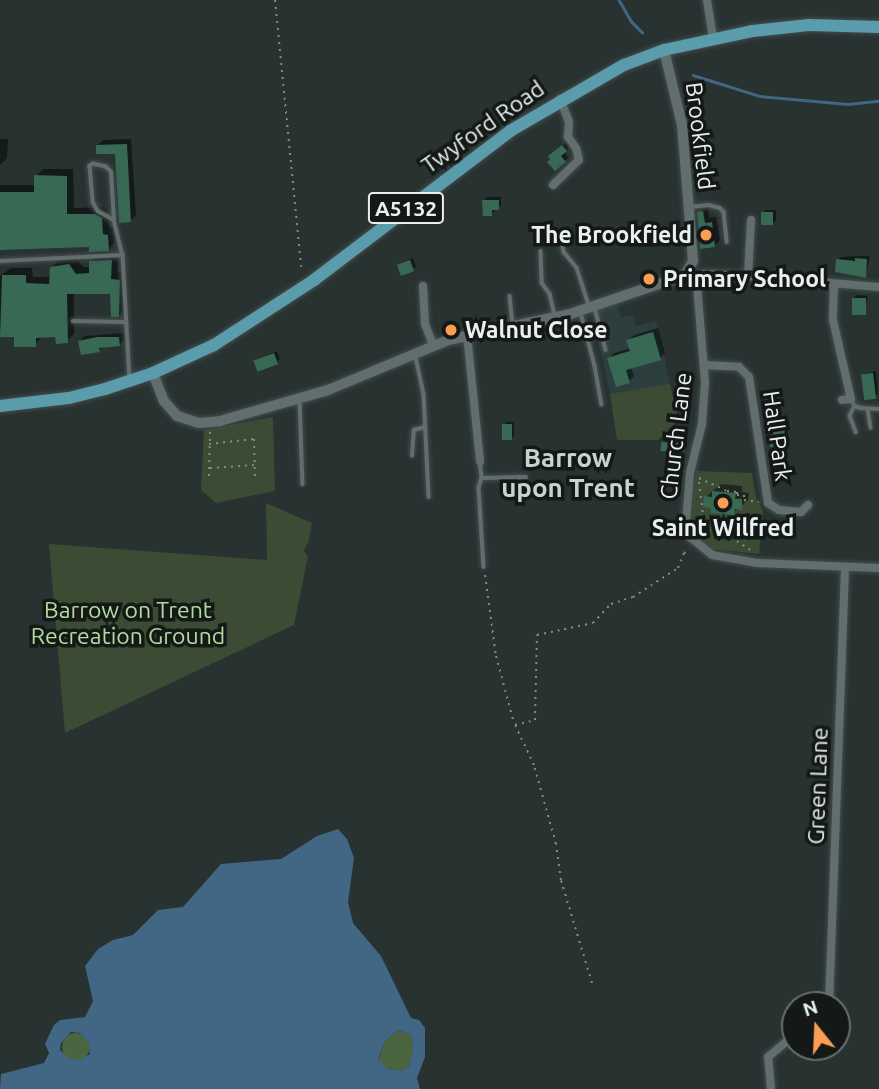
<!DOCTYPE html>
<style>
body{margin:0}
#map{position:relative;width:879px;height:1089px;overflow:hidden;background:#273231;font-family:Ubuntu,sans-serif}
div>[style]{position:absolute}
.built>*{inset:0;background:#2c3e3d}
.green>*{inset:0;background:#3b4b34}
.forest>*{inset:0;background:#4b6540}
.round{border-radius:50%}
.water>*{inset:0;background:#416785}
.shadow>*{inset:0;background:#0007}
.stream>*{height:2.5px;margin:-1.25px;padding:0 1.25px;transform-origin:1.25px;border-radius:1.25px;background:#416785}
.building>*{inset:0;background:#386954;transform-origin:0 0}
.path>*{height:2px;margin-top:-1px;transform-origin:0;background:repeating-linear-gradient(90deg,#838c8b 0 2px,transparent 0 7px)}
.roads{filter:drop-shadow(0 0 2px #444d4c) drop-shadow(0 0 2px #444d4c)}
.lane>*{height:3.5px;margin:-1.75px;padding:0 1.75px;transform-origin:1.75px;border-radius:1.75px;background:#626e6d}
.street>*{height:8px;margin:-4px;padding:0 4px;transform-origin:4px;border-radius:4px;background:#626e6d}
.secondary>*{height:10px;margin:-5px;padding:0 5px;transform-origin:5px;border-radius:5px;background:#626e6d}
.primary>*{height:12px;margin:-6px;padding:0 6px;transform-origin:6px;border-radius:6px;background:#5a9cab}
.dots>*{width:19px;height:19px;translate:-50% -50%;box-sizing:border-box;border:4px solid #141918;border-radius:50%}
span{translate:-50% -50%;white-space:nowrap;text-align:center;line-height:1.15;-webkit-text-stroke:7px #141918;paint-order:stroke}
.shield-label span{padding:2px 5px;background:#141918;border:2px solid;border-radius:5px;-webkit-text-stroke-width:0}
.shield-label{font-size:21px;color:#e9f0ef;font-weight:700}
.street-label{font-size:23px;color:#e9f0ef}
.poi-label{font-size:23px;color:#e9f0ef;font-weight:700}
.right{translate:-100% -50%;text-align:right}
.left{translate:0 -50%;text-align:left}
.park-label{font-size:23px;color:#b0dc9e}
.quarter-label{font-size:26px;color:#c6d3d2;font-weight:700}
.north{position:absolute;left:781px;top:991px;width:70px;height:70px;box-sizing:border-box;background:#141918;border:2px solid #696f6e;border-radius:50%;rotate:342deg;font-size:19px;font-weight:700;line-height:28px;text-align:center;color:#e9f0ef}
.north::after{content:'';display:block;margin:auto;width:24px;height:32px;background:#fc9e52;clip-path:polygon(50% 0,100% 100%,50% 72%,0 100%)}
</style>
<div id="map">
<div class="built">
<i style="clip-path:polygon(617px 303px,621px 318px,634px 315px,636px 326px,656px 321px,678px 420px,658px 440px,617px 440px,610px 394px,592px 310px)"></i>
</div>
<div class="green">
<i style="clip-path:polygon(670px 384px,678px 420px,658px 440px,617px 440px,610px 394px)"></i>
<i style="clip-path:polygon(273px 417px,275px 491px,216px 503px,201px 490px,204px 430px)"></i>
<i style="clip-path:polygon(696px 471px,752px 473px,756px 497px,763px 511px,759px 554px,712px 549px,698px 540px,690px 519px)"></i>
<i style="clip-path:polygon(266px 503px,312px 523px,309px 540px,304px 551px,308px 556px,294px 625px,65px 733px,49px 544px,267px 560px)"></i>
</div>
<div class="forest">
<i style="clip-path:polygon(399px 1030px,411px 1035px,413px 1046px,409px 1066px,403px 1071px,388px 1069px,378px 1060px,385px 1041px)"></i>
<i class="round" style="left:62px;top:1033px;width:28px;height:28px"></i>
</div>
<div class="water">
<i style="clip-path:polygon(evenodd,338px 829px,347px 839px,354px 858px,348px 902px,353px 923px,381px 956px,411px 1018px,419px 1020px,425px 1028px,425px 1057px,417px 1078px,420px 1089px,0 1089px,1px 1074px,44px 1063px,49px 1053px,45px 1044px,54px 1025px,60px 1020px,85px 1017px,93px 1001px,85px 966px,98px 949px,113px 940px,133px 935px,158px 910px,183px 907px,221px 864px,281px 859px,317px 836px,338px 829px,399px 1030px,411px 1035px,413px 1046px,409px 1066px,403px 1071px,388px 1069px,378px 1059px,385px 1041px,399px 1030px,338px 829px,71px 1032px,80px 1033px,89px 1044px,90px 1054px,81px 1060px,70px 1059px,60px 1050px,61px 1043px,71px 1032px)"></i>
</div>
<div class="shadow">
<i style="clip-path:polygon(0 139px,8px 139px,7px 158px,0 165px)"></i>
<i style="clip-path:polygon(131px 139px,136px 215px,130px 221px,117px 152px,98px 145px,103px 140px)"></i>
<i style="clip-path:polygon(566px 143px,569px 147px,564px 152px,568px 158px,555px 168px,554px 153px)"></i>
<i style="clip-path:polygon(43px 169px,73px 169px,74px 208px,103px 207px,109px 211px,109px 227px,115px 228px,115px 242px,108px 250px,91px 245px,0 248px,0 185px,36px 185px,36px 176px)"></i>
<i style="clip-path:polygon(708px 181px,705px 191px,697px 192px,700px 182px)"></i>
<i style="clip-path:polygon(487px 197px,501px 197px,501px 205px,491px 214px,484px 200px)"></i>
<i style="clip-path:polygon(708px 206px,709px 218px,716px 217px,720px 240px,715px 245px,699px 212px)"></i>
<i style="clip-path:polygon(766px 210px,776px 210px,776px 220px,773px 224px,763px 213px)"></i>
<i style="clip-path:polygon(118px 254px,118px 272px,126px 273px,126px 308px,119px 315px,112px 293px,74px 293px,74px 334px,67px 341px,57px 335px,42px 336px,35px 345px,16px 336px,0 335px,0 276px,11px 268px,32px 268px,33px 277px,51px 277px,51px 268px,59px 261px,76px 258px,83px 267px,91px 267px,91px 262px,98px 255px)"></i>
<i style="clip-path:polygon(860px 256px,870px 256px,865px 277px,837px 260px,841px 257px)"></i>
<i style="clip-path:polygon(413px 258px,416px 266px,413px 269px,399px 264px)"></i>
<i style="clip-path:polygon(857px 295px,868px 296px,864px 314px,854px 298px)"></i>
<i style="clip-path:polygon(658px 328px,665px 353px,660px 358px,631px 367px,634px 376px,629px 381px,609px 359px,614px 353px,631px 348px,628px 340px,634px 335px)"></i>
<i style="clip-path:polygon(124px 333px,125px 339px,120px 344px,104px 346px,99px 350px,80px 341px,85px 336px)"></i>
<i style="clip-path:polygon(277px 351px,280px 359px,277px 362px,255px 360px)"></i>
<i style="clip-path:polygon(876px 371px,878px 394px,875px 397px,863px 375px)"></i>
<i style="clip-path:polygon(507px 422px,514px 422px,514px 436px,511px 439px,504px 425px)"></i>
<i style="clip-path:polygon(776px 424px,788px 424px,787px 442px,784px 445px,773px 427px)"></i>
<i style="clip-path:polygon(666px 440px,687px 441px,687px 447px,683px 451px,663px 443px)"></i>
<i style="clip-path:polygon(721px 484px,742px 486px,742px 492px,749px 493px,748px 500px,733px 513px,713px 506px,706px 497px)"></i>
</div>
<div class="stream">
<i style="left:619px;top:0;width:24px;rotate:60deg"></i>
<i style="left:631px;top:21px;width:16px;rotate:45deg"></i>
<i style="left:693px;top:75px;width:70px;rotate:17.4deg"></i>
<i style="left:760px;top:96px;width:88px;rotate:5.2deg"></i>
<i style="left:848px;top:104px;width:31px;rotate:-6deg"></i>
</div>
<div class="building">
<i style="clip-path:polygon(127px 144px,131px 222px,119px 223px,115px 154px,96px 154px,96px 145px)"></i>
<i style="clip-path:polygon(562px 145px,567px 151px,561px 156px,566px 162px,555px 171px,547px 162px,550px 159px,548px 156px)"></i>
<i style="clip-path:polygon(34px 175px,67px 176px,67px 214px,95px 214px,102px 218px,103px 234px,108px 235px,109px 251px,89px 252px,89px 247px,0 250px,0 192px,34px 192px)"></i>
<i style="clip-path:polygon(482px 200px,499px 200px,499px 210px,492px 210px,492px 216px,483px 216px)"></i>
<i style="clip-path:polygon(703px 211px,705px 223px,712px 222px,715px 247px,700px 249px,697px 212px)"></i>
<i style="left:773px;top:212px;width:13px;height:12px;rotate:90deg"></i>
<i style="clip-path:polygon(855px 258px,867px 259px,866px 278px,835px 272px,836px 259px,855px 261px)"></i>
<i style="clip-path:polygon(112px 260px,111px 279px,120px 280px,119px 317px,111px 317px,110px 294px,67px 294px,68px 343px,56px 344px,55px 337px,36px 338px,36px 347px,14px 347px,14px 337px,0 337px,2px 275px,26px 275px,26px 283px,49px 284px,50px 267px,69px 264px,76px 274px,89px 273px,89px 261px)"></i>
<i style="left:410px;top:260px;width:12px;height:14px;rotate:70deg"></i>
<i style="left:852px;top:298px;width:14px;height:17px"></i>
<i style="clip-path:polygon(653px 332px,661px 360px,626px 370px,630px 383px,616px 387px,607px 358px,630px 351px,626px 340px)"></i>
<i style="clip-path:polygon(97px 337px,119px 337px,120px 346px,99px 348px,100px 352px,81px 355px,78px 341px)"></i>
<i style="left:274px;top:353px;width:12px;height:22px;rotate:70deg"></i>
<i style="left:873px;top:373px;width:26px;height:12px;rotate:83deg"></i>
<i style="left:502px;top:424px;width:10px;height:16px"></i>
<i style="left:771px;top:426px;width:14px;height:21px;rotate:4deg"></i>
<i style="left:661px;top:442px;width:24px;height:9px;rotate:2deg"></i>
<i style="clip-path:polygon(712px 491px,736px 493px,735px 499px,742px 499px,742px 510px,735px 509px,734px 515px,711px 513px,711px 508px,703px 507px,704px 496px,712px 497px)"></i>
</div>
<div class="path">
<i style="left:275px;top:0;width:268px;rotate:84.4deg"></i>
<i style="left:209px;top:444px;width:45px;rotate:-6.3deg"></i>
<i style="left:254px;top:439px;width:41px;rotate:88.6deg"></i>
<i style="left:210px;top:468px;width:44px;rotate:-3.9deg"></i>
<i style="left:209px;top:476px;width:45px;rotate:-88.7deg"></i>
<i style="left:699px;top:478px;width:31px;rotate:25deg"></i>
<i style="left:727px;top:491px;width:10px;rotate:6deg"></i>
<i style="left:737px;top:492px;width:3px;rotate:90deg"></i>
<i style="left:737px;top:495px;width:7px"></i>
<i style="left:744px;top:495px;width:5px;rotate:90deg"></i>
<i style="left:744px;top:500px;width:15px;rotate:8deg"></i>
<i style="left:699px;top:482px;width:38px;rotate:83deg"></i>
<i style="left:704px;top:520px;width:10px;rotate:11deg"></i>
<i style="left:714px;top:522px;width:9px;rotate:58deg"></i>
<i style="left:719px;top:530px;width:41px;rotate:32.2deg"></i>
<i style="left:485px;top:575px;width:82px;rotate:82.3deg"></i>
<i style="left:496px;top:656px;width:69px;rotate:75deg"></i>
<i style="left:592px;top:983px;width:108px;rotate:-106.8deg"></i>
<i style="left:561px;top:880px;width:36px;rotate:-98deg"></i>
<i style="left:556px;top:844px;width:82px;rotate:-105.6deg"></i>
<i style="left:534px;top:765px;width:44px;rotate:-115.4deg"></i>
<i style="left:515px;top:725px;width:21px;rotate:-14deg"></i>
<i style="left:535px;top:720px;width:85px;rotate:-88.7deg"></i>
<i style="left:537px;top:635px;width:57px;rotate:-12.1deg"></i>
<i style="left:593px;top:623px;width:26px;rotate:-47deg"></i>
<i style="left:611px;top:604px;width:23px;rotate:-18deg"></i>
<i style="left:633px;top:597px;width:54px;rotate:-32.8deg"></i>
<i style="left:678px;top:568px;width:16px;rotate:-68deg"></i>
<i style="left:684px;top:553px;width:7px;rotate:-34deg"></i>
</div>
<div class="roads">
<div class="lane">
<i style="left:690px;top:207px;width:19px;rotate:-6deg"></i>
<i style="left:709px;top:205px;width:11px;rotate:15deg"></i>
<i style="left:720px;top:208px;width:6px;rotate:45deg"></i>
<i style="left:724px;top:212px;width:30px;rotate:84deg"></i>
<i style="left:114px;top:220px;width:48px;rotate:-93.6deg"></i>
<i style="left:111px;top:172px;width:7px;rotate:-135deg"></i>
<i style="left:106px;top:167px;width:13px;rotate:-167deg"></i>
<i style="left:93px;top:164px;width:4px;rotate:146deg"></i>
<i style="left:90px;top:166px;width:36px;rotate:85deg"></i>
<i style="left:93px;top:202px;width:10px;rotate:61deg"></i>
<i style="left:98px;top:211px;width:18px;rotate:29deg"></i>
<i style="left:114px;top:220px;width:36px;rotate:76deg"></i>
<i style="left:123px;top:255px;width:124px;rotate:86.8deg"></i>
<i style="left:562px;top:242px;width:10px;rotate:79deg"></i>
<i style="left:564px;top:252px;width:21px;rotate:51deg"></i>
<i style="left:577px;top:268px;width:40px;rotate:72deg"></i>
<i style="left:541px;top:251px;width:32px;rotate:88deg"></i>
<i style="left:542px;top:283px;width:14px;rotate:54deg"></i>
<i style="left:550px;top:294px;width:22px;rotate:77deg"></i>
<i style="left:0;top:261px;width:123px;rotate:-2.8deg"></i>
<i style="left:510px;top:296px;width:29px;rotate:84deg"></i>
<i style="left:595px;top:308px;width:43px;rotate:75.3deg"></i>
<i style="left:581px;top:313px;width:55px;rotate:75.2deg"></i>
<i style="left:595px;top:366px;width:39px;rotate:80deg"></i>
<i style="left:73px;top:321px;width:52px;rotate:1.1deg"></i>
<i style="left:416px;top:357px;width:38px;rotate:78deg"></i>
<i style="left:424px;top:394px;width:103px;rotate:87.2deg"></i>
<i style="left:851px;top:399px;width:8px;rotate:60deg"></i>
<i style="left:855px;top:406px;width:6px;rotate:18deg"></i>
<i style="left:861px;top:408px;width:18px;rotate:3deg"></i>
<i style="left:300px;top:400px;width:84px;rotate:88deg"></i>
<i style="left:855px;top:406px;width:11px;rotate:117deg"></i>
<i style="left:850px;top:416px;width:17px;rotate:69deg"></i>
<i style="left:868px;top:409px;width:19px;rotate:81deg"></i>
<i style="left:412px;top:456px;width:26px;rotate:-86deg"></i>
<i style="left:414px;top:430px;width:11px;rotate:-15deg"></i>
<i style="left:480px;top:461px;width:17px;rotate:83deg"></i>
<i style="left:482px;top:478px;width:44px;rotate:-1.3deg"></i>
<i style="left:482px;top:478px;width:10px;rotate:107deg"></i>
<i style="left:479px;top:488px;width:79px;rotate:86.4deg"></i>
</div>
<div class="street">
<i style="left:707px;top:0;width:38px;rotate:81deg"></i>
<i style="left:553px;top:185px;width:36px;rotate:-44deg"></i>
<i style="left:579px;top:160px;width:12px;rotate:-104deg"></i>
<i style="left:576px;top:148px;width:14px;rotate:-126deg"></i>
<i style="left:568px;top:137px;width:15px;rotate:-86deg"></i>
<i style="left:569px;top:122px;width:25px;rotate:-111deg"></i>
<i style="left:690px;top:270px;width:17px;rotate:65deg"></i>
<i style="left:697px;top:285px;width:98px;rotate:85.3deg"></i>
<i style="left:705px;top:383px;width:41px;rotate:94.2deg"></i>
<i style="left:702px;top:424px;width:50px;rotate:103.8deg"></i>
<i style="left:690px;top:473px;width:49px;rotate:94.7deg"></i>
<i style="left:686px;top:522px;width:16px;rotate:75deg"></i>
<i style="left:690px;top:537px;width:28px;rotate:39deg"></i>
<i style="left:712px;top:555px;width:47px;rotate:9.9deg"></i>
<i style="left:758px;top:563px;width:121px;rotate:2.4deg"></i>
<i style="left:748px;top:276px;width:56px;rotate:-86.9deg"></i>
<i style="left:695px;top:277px;width:9px;rotate:-18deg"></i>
<i style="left:704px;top:274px;width:44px;rotate:2.6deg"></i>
<i style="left:748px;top:276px;width:131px;rotate:4.8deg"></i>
<i style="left:834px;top:284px;width:36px;rotate:92deg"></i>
<i style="left:833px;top:320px;width:81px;rotate:77.2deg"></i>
<i style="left:851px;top:399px;width:9px;rotate:174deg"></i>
<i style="left:423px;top:286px;width:38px;rotate:87deg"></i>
<i style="left:425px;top:324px;width:22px;rotate:69deg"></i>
<i style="left:467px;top:335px;width:127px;rotate:84.1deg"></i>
<i style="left:704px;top:365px;width:35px;rotate:3deg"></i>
<i style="left:739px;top:367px;width:14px;rotate:45deg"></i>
<i style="left:749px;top:377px;width:127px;rotate:81.4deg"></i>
<i style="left:768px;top:503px;width:13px;rotate:32deg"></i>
<i style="left:779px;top:510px;width:22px;rotate:5deg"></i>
<i style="left:801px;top:512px;width:10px;rotate:-45deg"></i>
<i style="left:829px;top:1005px;width:438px;rotate:-87.9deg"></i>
<i style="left:771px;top:1089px;width:32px;rotate:-95deg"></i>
<i style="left:768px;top:1057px;width:35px;rotate:-40deg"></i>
</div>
<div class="secondary">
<i style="left:153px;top:373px;width:30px;rotate:69deg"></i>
<i style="left:164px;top:401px;width:20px;rotate:49deg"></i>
<i style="left:177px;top:416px;width:23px;rotate:18deg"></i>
<i style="left:199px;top:423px;width:21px;rotate:-5deg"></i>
<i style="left:220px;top:421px;width:112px;rotate:-16deg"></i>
<i style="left:328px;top:390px;width:130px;rotate:-22.6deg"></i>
<i style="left:448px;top:340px;width:125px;rotate:-12deg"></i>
<i style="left:570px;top:314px;width:121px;rotate:-18.7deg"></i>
<i style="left:685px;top:275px;width:16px;rotate:-60deg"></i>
<i style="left:693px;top:261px;width:136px;rotate:-94.6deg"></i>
<i style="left:682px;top:125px;width:77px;rotate:-103.5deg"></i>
</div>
<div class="primary">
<i style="left:0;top:406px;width:69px;rotate:-6.6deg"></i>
<i style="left:69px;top:398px;width:37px;rotate:-14deg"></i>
<i style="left:105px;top:389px;width:51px;rotate:-18.4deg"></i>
<i style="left:153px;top:373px;width:67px;rotate:-24.7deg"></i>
<i style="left:214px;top:345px;width:119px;rotate:-33deg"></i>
<i style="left:314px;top:280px;width:246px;rotate:-37.2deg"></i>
<i style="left:510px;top:131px;width:132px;rotate:-30.1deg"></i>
<i style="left:624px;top:65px;width:43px;rotate:-20.6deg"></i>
<i style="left:664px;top:50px;width:91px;rotate:-12.1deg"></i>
<i style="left:753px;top:31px;width:56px;rotate:-6.1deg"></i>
<i style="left:809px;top:25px;width:70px;rotate:1.6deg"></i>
</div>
</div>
<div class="dots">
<i style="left:706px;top:235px;background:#fc9e52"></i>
<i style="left:649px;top:279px;background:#fc9e52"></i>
<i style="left:451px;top:330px;background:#fc9e52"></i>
<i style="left:723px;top:503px;background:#fc9e52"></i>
</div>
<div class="shield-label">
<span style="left:406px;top:208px">A5132</span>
</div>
<div class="street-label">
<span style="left:483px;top:127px;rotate:-35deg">Twyford Road</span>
<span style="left:700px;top:136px;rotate:83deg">Brookfield</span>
<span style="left:676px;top:436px;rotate:-83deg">Church Lane</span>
<span style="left:777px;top:436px;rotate:82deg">Hall Park</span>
<span style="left:818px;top:786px;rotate:-88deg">Green Lane</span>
</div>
<div class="poi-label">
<span class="right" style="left:692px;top:235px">The Brookfield</span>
<span class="left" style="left:663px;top:279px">Primary School</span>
<span class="left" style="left:465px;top:330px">Walnut Close</span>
<span style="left:723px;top:528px">Saint Wilfred</span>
</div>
<div class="park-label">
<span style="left:128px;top:623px">Barrow on Trent<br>Recreation Ground</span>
</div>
<div class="quarter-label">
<span style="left:568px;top:473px">Barrow<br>upon Trent</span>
</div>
<div class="north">N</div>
</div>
